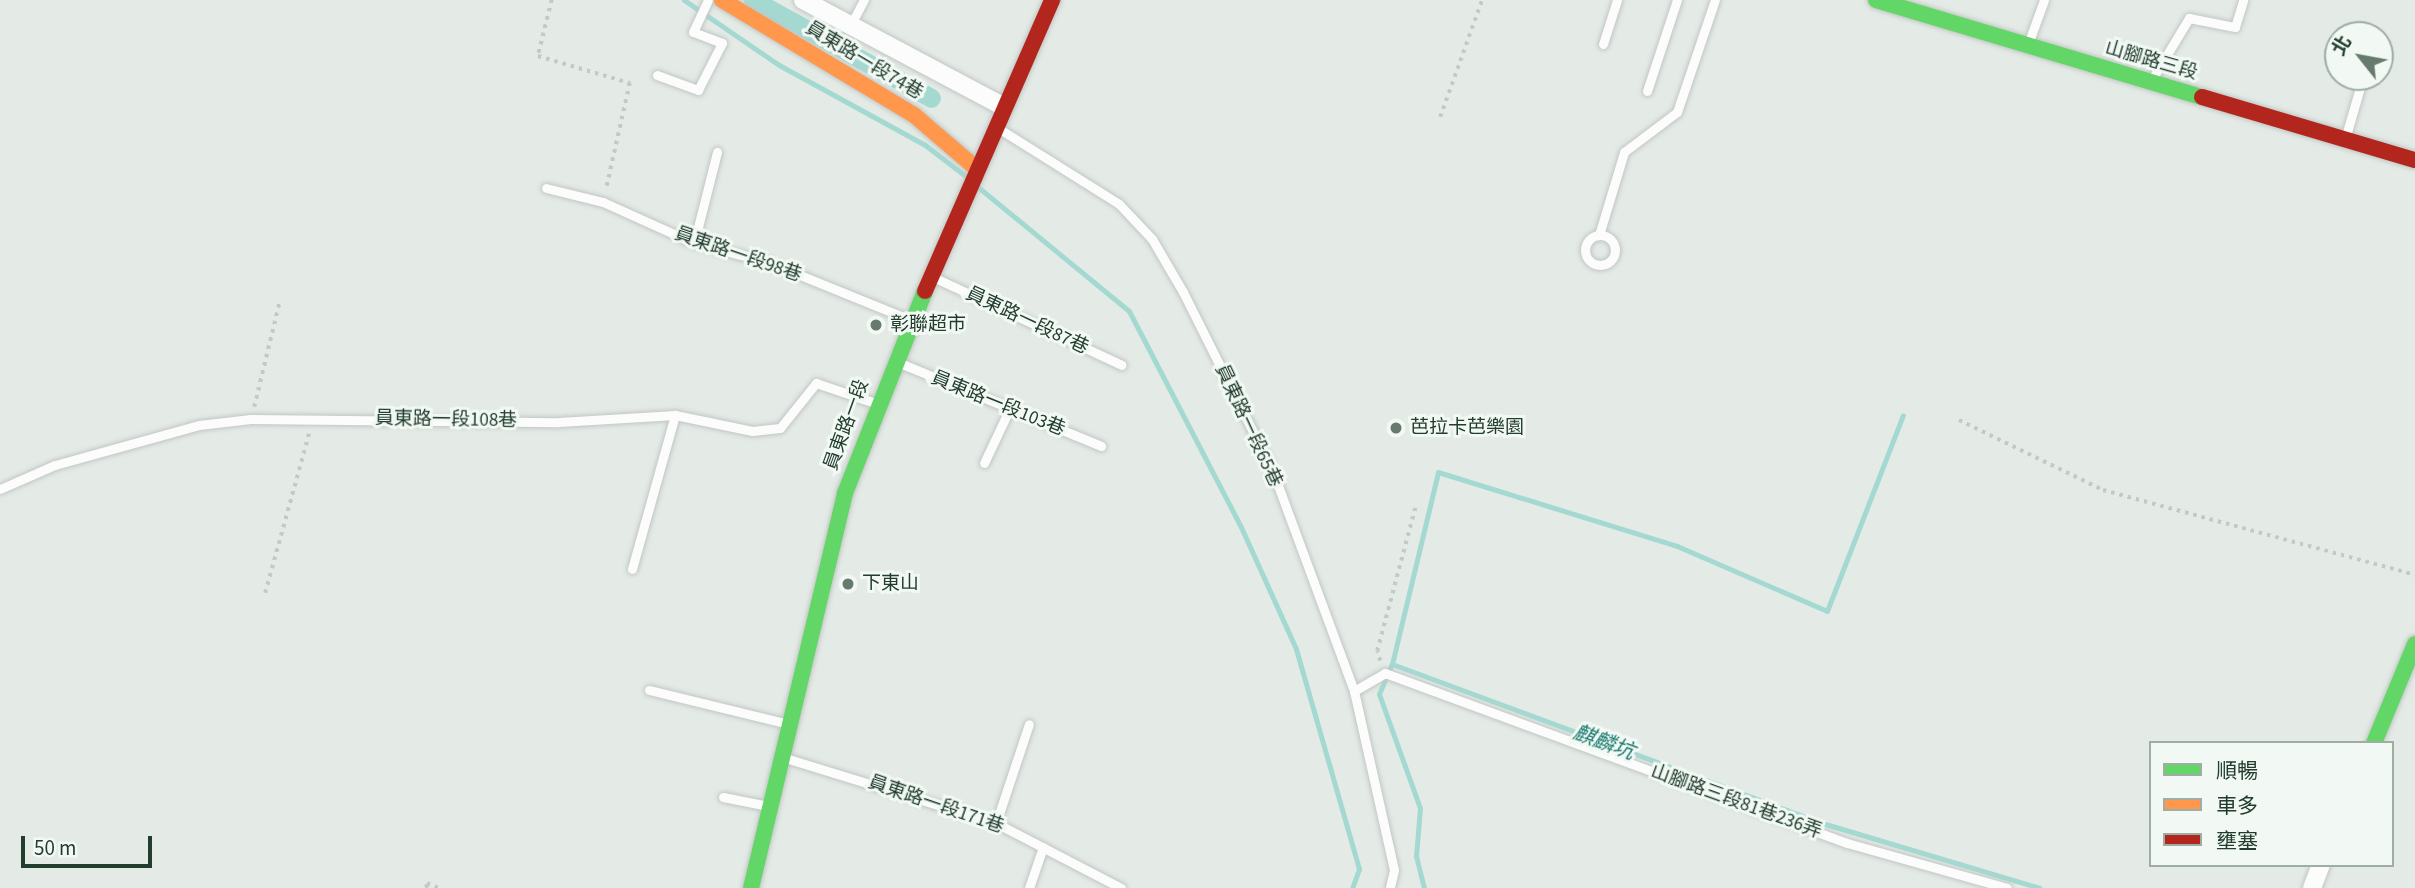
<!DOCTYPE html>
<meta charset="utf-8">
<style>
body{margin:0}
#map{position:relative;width:2415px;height:888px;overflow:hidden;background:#e4eae6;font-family:"Source Sans 3","Noto Sans TC",sans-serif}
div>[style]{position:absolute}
.stream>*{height:5px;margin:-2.5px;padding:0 2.5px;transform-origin:2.5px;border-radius:2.5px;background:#a4d9d2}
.canal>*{height:19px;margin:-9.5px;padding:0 9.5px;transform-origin:9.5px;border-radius:9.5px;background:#a4d9d2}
.path>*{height:3.5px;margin-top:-1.75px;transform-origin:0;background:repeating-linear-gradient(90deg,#c1cac4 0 3.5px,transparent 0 8.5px)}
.roads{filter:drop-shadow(0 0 2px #c1c7c3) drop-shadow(0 0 2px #c1c7c3)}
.lane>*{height:9px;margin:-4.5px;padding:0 4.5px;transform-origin:4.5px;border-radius:4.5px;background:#fbfcfb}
.lane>.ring{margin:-4.5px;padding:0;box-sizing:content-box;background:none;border:9px solid #fbfcfb;border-radius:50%}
.street>*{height:18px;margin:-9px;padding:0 9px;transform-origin:9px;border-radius:9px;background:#fbfcfb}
.fast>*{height:16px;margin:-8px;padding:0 8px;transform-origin:8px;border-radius:8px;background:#63d668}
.slow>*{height:16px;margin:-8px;padding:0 8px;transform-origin:8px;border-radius:8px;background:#ff974d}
.jam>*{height:16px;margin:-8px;padding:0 8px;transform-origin:8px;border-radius:8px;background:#b3261e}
.dots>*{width:19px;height:19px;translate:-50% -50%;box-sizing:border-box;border:4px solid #f2f9f4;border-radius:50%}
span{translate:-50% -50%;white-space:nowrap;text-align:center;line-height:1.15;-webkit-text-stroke:6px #f2f9f4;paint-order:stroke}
.street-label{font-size:19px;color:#223d2e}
.poi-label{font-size:19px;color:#223d2e}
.left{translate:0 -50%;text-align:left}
.water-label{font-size:21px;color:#1b7a6f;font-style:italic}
.legend{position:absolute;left:2149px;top:741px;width:245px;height:126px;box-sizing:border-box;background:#f2f9f4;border:2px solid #9faea5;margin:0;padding:9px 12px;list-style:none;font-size:21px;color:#223d2e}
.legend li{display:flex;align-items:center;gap:14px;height:35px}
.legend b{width:35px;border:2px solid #9faea5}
.north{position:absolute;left:2324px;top:21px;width:70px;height:70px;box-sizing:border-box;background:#f2f9f4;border:2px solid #9faea5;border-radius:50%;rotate:301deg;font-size:19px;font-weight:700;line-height:28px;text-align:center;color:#223d2e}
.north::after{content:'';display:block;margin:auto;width:24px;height:32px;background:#667a6e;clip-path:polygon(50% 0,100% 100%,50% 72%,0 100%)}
.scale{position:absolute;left:21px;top:836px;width:131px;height:32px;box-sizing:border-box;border:4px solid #223d2e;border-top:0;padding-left:9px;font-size:21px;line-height:24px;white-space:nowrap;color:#223d2e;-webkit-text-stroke:5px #f2f9f4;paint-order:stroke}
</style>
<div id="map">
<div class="stream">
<i style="left:684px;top:0;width:115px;rotate:34.4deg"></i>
<i style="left:779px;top:65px;width:166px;rotate:28.7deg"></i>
<i style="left:925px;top:145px;width:54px;rotate:37.5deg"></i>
<i style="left:978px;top:187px;width:195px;rotate:39.4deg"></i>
<i style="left:1129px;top:311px;width:243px;rotate:62.6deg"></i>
<i style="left:1241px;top:527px;width:134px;rotate:65.7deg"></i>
<i style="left:1296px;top:649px;width:229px;rotate:74deg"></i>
<i style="left:1359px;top:869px;width:20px;rotate:110deg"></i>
<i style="left:1392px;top:664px;width:197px;rotate:-76.5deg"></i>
<i style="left:1438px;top:472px;width:250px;rotate:17.2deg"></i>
<i style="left:1677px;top:546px;width:163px;rotate:23.4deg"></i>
<i style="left:1827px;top:611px;width:210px;rotate:-68.8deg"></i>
<i style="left:1424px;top:888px;width:33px;rotate:-104deg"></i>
<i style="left:1416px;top:856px;width:48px;rotate:-85.2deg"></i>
<i style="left:1420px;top:808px;width:121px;rotate:-109.8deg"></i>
<i style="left:1379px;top:694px;width:33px;rotate:-67deg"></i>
<i style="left:1392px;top:664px;width:458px;rotate:20.3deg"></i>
<i style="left:1822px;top:823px;width:227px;rotate:16.6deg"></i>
</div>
<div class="canal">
<i style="left:753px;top:0;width:203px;rotate:28.8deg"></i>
</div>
<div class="path">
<i style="left:552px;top:0;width:58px;rotate:104deg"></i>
<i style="left:538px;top:56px;width:96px;rotate:16.4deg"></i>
<i style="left:630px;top:83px;width:110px;rotate:102.6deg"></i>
<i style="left:1440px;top:117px;width:124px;rotate:-70.3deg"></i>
<i style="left:254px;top:407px;width:106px;rotate:-76.4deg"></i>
<i style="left:1959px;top:420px;width:160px;rotate:25.9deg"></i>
<i style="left:2103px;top:490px;width:323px;rotate:15.2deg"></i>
<i style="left:265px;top:593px;width:166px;rotate:-74.6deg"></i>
<i style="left:1380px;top:661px;width:10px;rotate:-107deg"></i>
<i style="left:1377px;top:651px;width:148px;rotate:-75.1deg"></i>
<i style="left:426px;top:888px;width:5px;rotate:-79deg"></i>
<i style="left:427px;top:883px;width:13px;rotate:23deg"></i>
</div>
<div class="roads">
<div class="lane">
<i style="left:850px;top:26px;width:30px;rotate:-62deg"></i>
<i style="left:1603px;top:44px;width:46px;rotate:-72.3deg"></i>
<i style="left:2028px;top:44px;width:47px;rotate:-70deg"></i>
<i style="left:657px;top:75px;width:44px;rotate:20.1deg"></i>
<i style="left:698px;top:90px;width:53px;rotate:-62.9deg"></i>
<i style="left:722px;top:43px;width:31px;rotate:-159deg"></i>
<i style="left:693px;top:32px;width:35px;rotate:-65deg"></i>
<i style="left:2151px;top:81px;width:74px;rotate:-58.9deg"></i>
<i style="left:2189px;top:18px;width:47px;rotate:11.1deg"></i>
<i style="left:2235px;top:27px;width:28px;rotate:-73deg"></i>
<i style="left:1647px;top:91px;width:96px;rotate:-71.8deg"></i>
<i style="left:998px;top:128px;width:143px;rotate:32.1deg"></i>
<i style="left:1119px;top:204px;width:48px;rotate:46.7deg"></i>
<i style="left:1152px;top:239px;width:61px;rotate:59.7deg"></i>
<i style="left:1183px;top:292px;width:201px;rotate:63.4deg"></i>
<i style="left:1273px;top:472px;width:233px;rotate:69.7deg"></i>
<i style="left:1354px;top:691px;width:183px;rotate:77.4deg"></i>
<i style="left:1394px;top:870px;width:18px;rotate:103deg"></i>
<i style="left:2345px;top:139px;width:65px;rotate:-73.8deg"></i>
<i style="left:546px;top:188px;width:59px;rotate:13.8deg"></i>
<i style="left:603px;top:202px;width:100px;rotate:24.3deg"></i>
<i style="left:694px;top:243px;width:76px;rotate:14.4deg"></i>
<i style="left:768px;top:262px;width:154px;rotate:22.1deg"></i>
<i style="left:1599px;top:235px;width:87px;rotate:-73.2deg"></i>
<i style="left:1624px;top:152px;width:66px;rotate:-37deg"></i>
<i style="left:1677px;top:112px;width:118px;rotate:-71.3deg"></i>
<i class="ring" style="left:1585px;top:235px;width:21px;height:21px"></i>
<i style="left:694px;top:243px;width:94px;rotate:-75.8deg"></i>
<i style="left:933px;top:277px;width:208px;rotate:25deg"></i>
<i style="left:895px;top:361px;width:223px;rotate:22.4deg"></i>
<i style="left:984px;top:463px;width:61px;rotate:-64.7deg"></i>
<i style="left:0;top:489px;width:60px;rotate:-23.6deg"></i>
<i style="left:55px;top:465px;width:149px;rotate:-15.5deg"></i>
<i style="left:199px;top:425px;width:52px;rotate:-6.6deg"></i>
<i style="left:251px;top:419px;width:308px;rotate:0.6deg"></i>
<i style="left:559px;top:422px;width:116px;rotate:-3.5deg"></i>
<i style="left:675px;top:415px;width:79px;rotate:11.7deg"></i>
<i style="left:752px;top:431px;width:28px;rotate:-6deg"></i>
<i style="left:780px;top:428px;width:58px;rotate:-51.3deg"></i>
<i style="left:816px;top:383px;width:62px;rotate:18.7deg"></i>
<i style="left:632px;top:569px;width:160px;rotate:-74.4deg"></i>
<i style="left:649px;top:690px;width:143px;rotate:13.7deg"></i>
<i style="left:1354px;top:691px;width:36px;rotate:-30deg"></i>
<i style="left:1385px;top:673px;width:492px;rotate:20.2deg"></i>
<i style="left:1847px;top:843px;width:166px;rotate:15.7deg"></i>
<i style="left:782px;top:757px;width:224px;rotate:17.1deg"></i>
<i style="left:996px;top:823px;width:141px;rotate:27.5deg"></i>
<i style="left:723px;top:797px;width:46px;rotate:11.3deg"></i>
<i style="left:996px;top:823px;width:104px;rotate:-71.6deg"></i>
<i style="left:1029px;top:888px;width:43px;rotate:-71.1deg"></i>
</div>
<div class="street">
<i style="left:803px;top:0;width:228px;rotate:28deg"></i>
<i style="left:2312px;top:888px;width:25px;rotate:-69deg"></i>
</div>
<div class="fast">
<i style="left:1876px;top:0;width:340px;rotate:16.6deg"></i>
<i style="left:2374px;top:743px;width:107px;rotate:-67.5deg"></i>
<i style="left:751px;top:888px;width:406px;rotate:-76.6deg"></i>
<i style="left:845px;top:493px;width:217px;rotate:-68.4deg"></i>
</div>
<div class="slow">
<i style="left:722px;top:0;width:224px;rotate:30.9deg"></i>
<i style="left:914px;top:115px;width:83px;rotate:40.6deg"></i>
</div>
<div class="jam">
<i style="left:2202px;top:97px;width:222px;rotate:16.5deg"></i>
<i style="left:925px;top:291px;width:318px;rotate:-66.4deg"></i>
</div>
</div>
<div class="dots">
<i style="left:876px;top:325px;background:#667a6e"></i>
<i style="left:1396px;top:428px;background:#667a6e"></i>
<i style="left:848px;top:584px;background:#667a6e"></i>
</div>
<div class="street-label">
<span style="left:864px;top:61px;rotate:31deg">員東路一段74巷</span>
<span style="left:2151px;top:61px;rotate:16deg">山腳路三段</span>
<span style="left:738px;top:255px;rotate:19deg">員東路一段98巷</span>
<span style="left:1027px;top:321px;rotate:25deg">員東路一段87巷</span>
<span style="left:998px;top:404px;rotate:22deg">員東路一段103巷</span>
<span style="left:446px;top:420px;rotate:1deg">員東路一段108巷</span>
<span style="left:847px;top:425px;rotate:-70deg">員東路一段</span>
<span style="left:1248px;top:426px;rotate:65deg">員東路一段65巷</span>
<span style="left:1736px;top:802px;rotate:20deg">山腳路三段81巷236弄</span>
<span style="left:936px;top:805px;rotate:19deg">員東路一段171巷</span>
</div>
<div class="poi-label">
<span class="left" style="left:890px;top:325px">彰聯超市</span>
<span class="left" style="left:1410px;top:428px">芭拉卡芭樂園</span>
<span class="left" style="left:862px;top:584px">下東山</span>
</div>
<div class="water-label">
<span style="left:1604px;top:742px;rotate:20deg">麒麟坑</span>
</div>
<ul class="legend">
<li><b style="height:9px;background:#63d668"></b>順暢</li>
<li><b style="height:9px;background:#ff974d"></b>車多</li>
<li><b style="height:9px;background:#b3261e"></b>壅塞</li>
</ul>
<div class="north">北</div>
<div class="scale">50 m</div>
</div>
